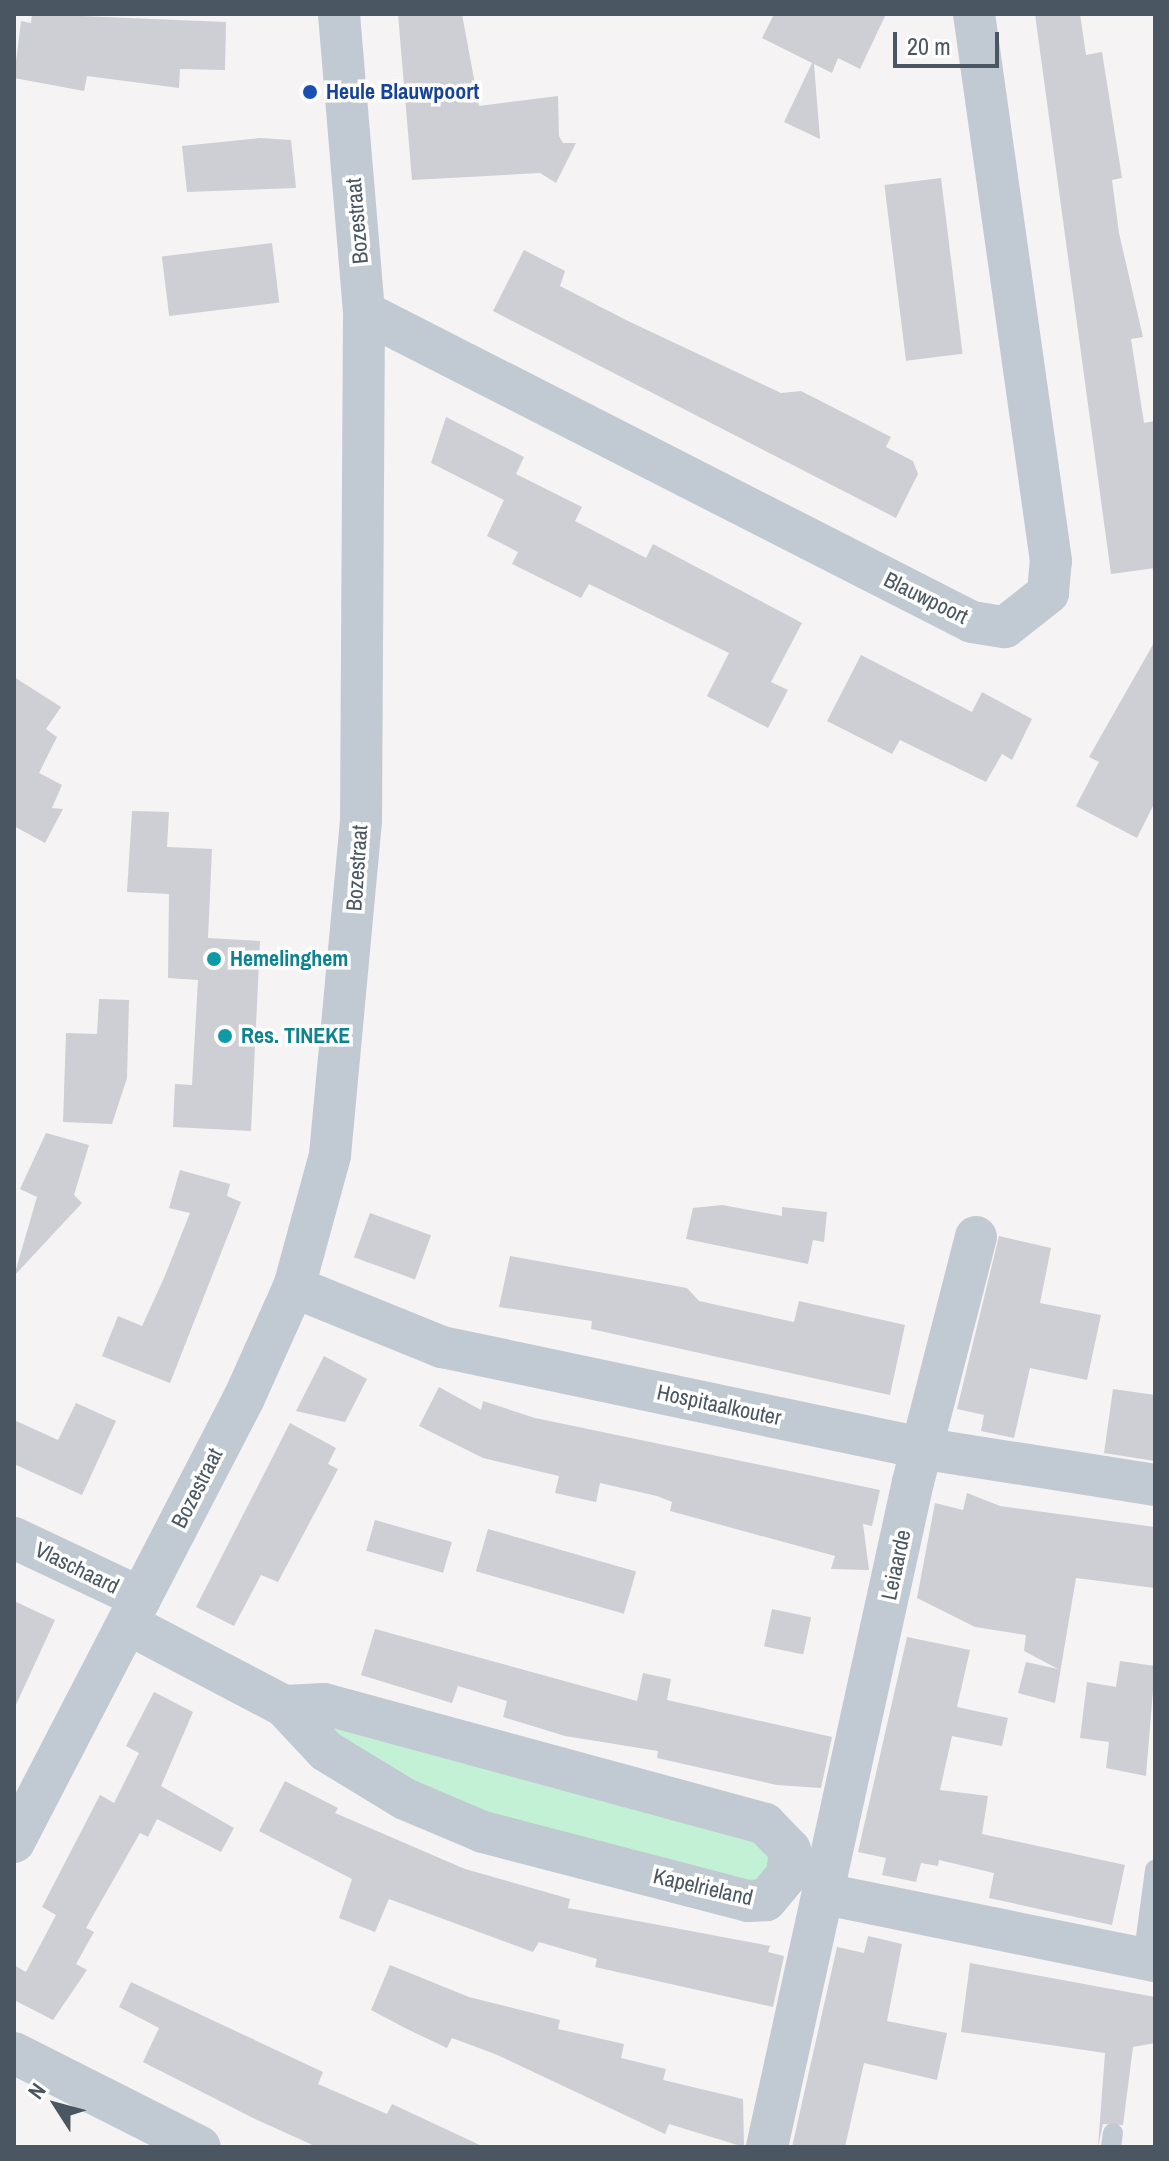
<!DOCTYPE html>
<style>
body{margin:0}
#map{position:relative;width:1169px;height:2161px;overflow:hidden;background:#f5f3f3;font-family:"Archivo Narrow",sans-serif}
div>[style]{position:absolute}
.green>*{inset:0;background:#c3f1d5}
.building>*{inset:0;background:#cdcfd5;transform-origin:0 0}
.lane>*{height:20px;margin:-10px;padding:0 10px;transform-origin:10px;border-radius:10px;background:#c1cad2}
.street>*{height:42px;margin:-21px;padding:0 21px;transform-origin:21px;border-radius:21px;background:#c1cad2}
.dots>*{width:22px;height:22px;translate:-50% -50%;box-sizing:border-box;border:4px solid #fff;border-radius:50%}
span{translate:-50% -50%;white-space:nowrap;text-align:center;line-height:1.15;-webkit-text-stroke:7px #fff;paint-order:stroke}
.transit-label{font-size:22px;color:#164399;font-weight:700}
.left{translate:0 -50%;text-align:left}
.street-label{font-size:22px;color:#4a5661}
.culture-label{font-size:22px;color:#0d838f;font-weight:700}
.frame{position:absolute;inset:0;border:16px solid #4a5661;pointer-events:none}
.north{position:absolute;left:16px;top:2065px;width:80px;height:80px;-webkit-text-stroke:6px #fff;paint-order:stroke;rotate:306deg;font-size:22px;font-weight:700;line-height:32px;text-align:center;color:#4a5661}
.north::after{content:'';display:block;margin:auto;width:28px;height:36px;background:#4a5661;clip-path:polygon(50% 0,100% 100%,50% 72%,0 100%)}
.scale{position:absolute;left:893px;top:32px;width:106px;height:36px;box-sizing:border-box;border:4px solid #4a5661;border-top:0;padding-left:10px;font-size:24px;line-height:28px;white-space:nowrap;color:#4a5661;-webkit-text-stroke:6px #fff;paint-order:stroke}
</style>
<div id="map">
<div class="green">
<i style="clip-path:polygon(322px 1717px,751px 1836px,773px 1852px,763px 1884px,474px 1815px,319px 1728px)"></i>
</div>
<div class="building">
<i style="clip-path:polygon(32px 14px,226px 22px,225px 70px,180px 69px,179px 88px,87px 76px,84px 91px,14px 78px,21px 21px,31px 23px)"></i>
<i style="clip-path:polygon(398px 14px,462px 14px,479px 106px,558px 96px,559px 136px,563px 143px,576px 143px,556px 183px,540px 173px,412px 180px)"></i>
<i style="clip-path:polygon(774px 14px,886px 14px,860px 69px,838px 58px,832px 73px,814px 64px,820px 139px,784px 122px,812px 63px,762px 38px)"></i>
<i style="clip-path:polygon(1035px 14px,1080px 14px,1086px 55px,1102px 52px,1122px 178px,1112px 180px,1119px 233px,1143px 337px,1131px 339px,1144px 423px,1155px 421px,1155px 568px,1111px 574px)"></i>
<i style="clip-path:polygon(260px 138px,291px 140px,296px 188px,187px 192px,182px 146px)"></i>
<i style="left:941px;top:178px;width:177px;height:57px;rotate:83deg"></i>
<i style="left:272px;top:243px;width:60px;height:111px;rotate:83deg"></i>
<i style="clip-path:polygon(524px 250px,565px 271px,560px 286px,628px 321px,781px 393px,801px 391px,891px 437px,886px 447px,913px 461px,918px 474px,896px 518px,493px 311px)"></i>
<i style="clip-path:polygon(446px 417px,524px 457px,516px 474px,582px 507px,575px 521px,646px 558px,653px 544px,802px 623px,771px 682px,788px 690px,768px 728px,707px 696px,729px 653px,589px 584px,581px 598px,512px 564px,518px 552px,487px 536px,504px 500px,431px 463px)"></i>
<i style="clip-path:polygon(1155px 641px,1155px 802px,1137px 838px,1076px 806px,1099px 762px,1089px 757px)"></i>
<i style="clip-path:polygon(861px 655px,972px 712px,982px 692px,1032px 719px,1012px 760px,1002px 754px,986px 782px,900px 740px,892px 754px,827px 721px)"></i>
<i style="clip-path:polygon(14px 677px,61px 707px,46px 729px,57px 737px,39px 773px,62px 785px,52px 808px,63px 809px,45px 843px,14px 826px)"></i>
<i style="clip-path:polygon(132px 811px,169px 812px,167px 847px,212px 849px,208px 938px,260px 941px,251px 1131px,173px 1127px,175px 1084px,192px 1085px,198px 980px,168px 978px,169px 894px,127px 892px)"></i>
<i style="clip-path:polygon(99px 999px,129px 1000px,127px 1078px,112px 1124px,63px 1122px,66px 1033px,97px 1034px)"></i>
<i style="clip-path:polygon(46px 1133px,89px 1145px,74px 1195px,82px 1203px,14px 1276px,37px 1197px,20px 1189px)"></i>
<i style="clip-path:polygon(180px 1170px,230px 1184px,227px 1196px,241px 1202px,170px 1383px,102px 1356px,118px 1316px,142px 1326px,164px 1278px,190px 1213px,169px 1208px)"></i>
<i style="clip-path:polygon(722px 1205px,782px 1216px,782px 1207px,827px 1212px,824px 1242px,813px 1240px,808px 1264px,686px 1239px,693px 1208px)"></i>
<i style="left:370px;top:1213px;width:65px;height:47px;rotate:20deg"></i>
<i style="clip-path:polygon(999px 1236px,1051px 1248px,1040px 1303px,1101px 1315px,1087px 1380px,1030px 1368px,1014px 1438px,981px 1431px,984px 1415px,957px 1409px)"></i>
<i style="clip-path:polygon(510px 1256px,687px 1288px,699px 1301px,794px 1322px,799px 1301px,905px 1325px,890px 1395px,591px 1329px,592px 1321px,499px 1307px)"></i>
<i style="clip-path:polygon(324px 1356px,367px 1379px,345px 1422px,296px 1411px)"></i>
<i style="clip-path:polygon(439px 1387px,481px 1410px,483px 1401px,535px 1418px,880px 1490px,872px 1526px,863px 1524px,869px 1570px,831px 1569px,835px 1556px,670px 1511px,672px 1502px,657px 1496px,600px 1483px,596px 1502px,555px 1493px,559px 1476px,483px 1458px,419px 1426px)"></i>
<i style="clip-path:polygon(1113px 1389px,1155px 1395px,1155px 1461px,1104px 1453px)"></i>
<i style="clip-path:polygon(76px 1403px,116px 1421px,82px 1495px,14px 1464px,14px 1420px,58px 1440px)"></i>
<i style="clip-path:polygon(290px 1423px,336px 1448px,328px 1464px,338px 1469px,278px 1582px,261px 1575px,234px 1626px,196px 1607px)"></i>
<i style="clip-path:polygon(967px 1493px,1000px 1506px,1155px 1527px,1155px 1588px,1076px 1578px,1055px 1703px,1018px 1693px,1026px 1662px,1058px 1669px,1024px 1651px,1026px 1635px,975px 1627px,917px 1598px,935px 1503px,963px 1510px)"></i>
<i style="left:375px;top:1520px;width:80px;height:32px;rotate:16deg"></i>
<i style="left:488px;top:1529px;width:154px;height:44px;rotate:16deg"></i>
<i style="clip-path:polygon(14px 1601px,55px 1620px,14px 1709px)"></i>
<i style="left:772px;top:1609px;width:40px;height:38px;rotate:12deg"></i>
<i style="clip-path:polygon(375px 1629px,637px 1701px,643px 1673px,671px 1679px,667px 1700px,832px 1737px,821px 1788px,777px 1785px,657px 1758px,658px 1751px,565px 1736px,503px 1717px,507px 1701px,458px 1686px,452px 1703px,361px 1675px)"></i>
<i style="clip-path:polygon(907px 1637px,970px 1650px,957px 1707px,1008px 1718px,1002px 1746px,952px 1736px,940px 1790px,988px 1796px,982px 1834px,1125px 1865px,1112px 1925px,989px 1898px,994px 1873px,939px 1860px,938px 1866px,921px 1863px,916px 1882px,882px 1875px,886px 1858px,858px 1852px)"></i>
<i style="clip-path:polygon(1120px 1661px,1155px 1666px,1146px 1776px,1106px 1768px,1109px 1742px,1080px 1738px,1087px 1682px,1116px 1687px)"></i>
<i style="clip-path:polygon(154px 1692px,193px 1712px,161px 1786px,234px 1828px,221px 1852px,157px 1819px,148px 1837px,140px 1833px,86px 1928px,94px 1932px,76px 1964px,87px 1970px,53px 2020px,14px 2000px,14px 1965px,26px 1972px,56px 1915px,42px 1907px,100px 1795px,114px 1803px,139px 1753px,126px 1746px)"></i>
<i style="clip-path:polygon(285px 1781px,338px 1808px,335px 1813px,465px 1869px,570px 1899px,568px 1908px,770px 1946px,768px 1952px,784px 1956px,773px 2007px,595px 1967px,597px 1959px,539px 1942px,533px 1952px,389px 1899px,375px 1932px,339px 1918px,352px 1879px,259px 1831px)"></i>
<i style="clip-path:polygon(868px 1936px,902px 1944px,887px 2021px,947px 2033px,937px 2080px,864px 2063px,845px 2147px,792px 2147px,837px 1947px,864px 1953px)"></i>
<i style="clip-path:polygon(970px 1963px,1155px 1997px,1155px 2043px,1133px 2047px,1123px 2125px,1103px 2124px,1098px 2147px,1105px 2053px,961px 2032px)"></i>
<i style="clip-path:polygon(390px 1965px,469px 1997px,560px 2020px,558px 2029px,624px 2044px,621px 2058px,666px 2069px,663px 2080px,743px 2099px,744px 2147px,669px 2124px,665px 2134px,495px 2054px,452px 2038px,447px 2048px,407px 2029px,371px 2010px)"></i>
<i style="clip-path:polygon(131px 1982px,323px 2072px,318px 2084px,387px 2114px,392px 2104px,484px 2147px,317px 2147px,253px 2118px,143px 2062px,159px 2028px,119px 2007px)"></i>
</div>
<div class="lane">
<i style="left:1143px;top:1959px;width:90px;rotate:-82.3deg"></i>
<i style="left:1111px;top:2147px;width:14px;rotate:-82deg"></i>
</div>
<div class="street">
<i style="left:364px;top:312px;width:682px;rotate:27.02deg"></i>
<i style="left:972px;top:622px;width:33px;rotate:9deg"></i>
<i style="left:1005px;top:627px;width:55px;rotate:-38.3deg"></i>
<i style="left:1048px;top:593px;width:32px;rotate:-85deg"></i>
<i style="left:1051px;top:561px;width:552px;rotate:-98.01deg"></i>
<i style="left:294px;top:1287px;width:160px;rotate:22.1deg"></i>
<i style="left:442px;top:1347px;width:495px;rotate:11.9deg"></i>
<i style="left:926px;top:1449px;width:232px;rotate:8.9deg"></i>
<i style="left:14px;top:1538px;width:140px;rotate:25.3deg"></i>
<i style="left:128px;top:1624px;width:176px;rotate:27.7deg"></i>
<i style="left:284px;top:1706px;width:40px;rotate:-2.9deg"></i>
<i style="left:324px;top:1704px;width:457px;rotate:15.2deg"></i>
<i style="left:765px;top:1824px;width:36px;rotate:46deg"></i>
<i style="left:790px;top:1850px;width:25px;rotate:97deg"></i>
<i style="left:787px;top:1875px;width:33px;rotate:130deg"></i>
<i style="left:766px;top:1900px;width:18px;rotate:177deg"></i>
<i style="left:748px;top:1901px;width:274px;rotate:-165.4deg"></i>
<i style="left:483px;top:1832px;width:85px;rotate:-157.1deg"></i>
<i style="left:405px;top:1799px;width:92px;rotate:-148.7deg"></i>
<i style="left:326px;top:1751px;width:62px;rotate:-133deg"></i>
<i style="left:14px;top:1842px;width:500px;rotate:-62.62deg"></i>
<i style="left:244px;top:1398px;width:122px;rotate:-65.8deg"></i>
<i style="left:294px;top:1287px;width:137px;rotate:-74.7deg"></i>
<i style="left:330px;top:1155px;width:336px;rotate:-84.7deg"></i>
<i style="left:361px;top:820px;width:508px;rotate:-89.66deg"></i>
<i style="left:364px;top:312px;width:299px;rotate:-94.8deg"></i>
<i style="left:825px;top:1894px;width:337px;rotate:11.5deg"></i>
<i style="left:14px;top:2053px;width:208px;rotate:26.8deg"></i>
<i style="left:767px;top:2147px;width:681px;rotate:-77.62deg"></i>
<i style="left:913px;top:1482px;width:253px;rotate:-75.6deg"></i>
</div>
<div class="dots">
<i style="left:310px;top:92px;background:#1a4fb4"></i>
<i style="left:214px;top:959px;background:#0f9aa8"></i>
<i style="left:225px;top:1036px;background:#0f9aa8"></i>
</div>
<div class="transit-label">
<span class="left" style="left:326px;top:92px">Heule Blauwpoort</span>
</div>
<div class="street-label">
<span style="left:357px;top:221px;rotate:-95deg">Bozestraat</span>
<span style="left:926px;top:598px;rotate:26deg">Blauwpoort</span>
<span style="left:357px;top:868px;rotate:-86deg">Bozestraat</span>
<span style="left:719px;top:1405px;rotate:12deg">Hospitaalkouter</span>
<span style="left:197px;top:1488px;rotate:-63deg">Bozestraat</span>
<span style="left:896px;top:1565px;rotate:-78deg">Leiaarde</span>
<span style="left:77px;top:1568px;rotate:26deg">Vlaschaard</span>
<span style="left:703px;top:1887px;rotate:13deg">Kapelrieland</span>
</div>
<div class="culture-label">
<span class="left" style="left:230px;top:959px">Hemelinghem</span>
<span class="left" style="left:241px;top:1036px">Res. TINEKE</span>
</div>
<div class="frame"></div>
<div class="north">N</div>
<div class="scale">20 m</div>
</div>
